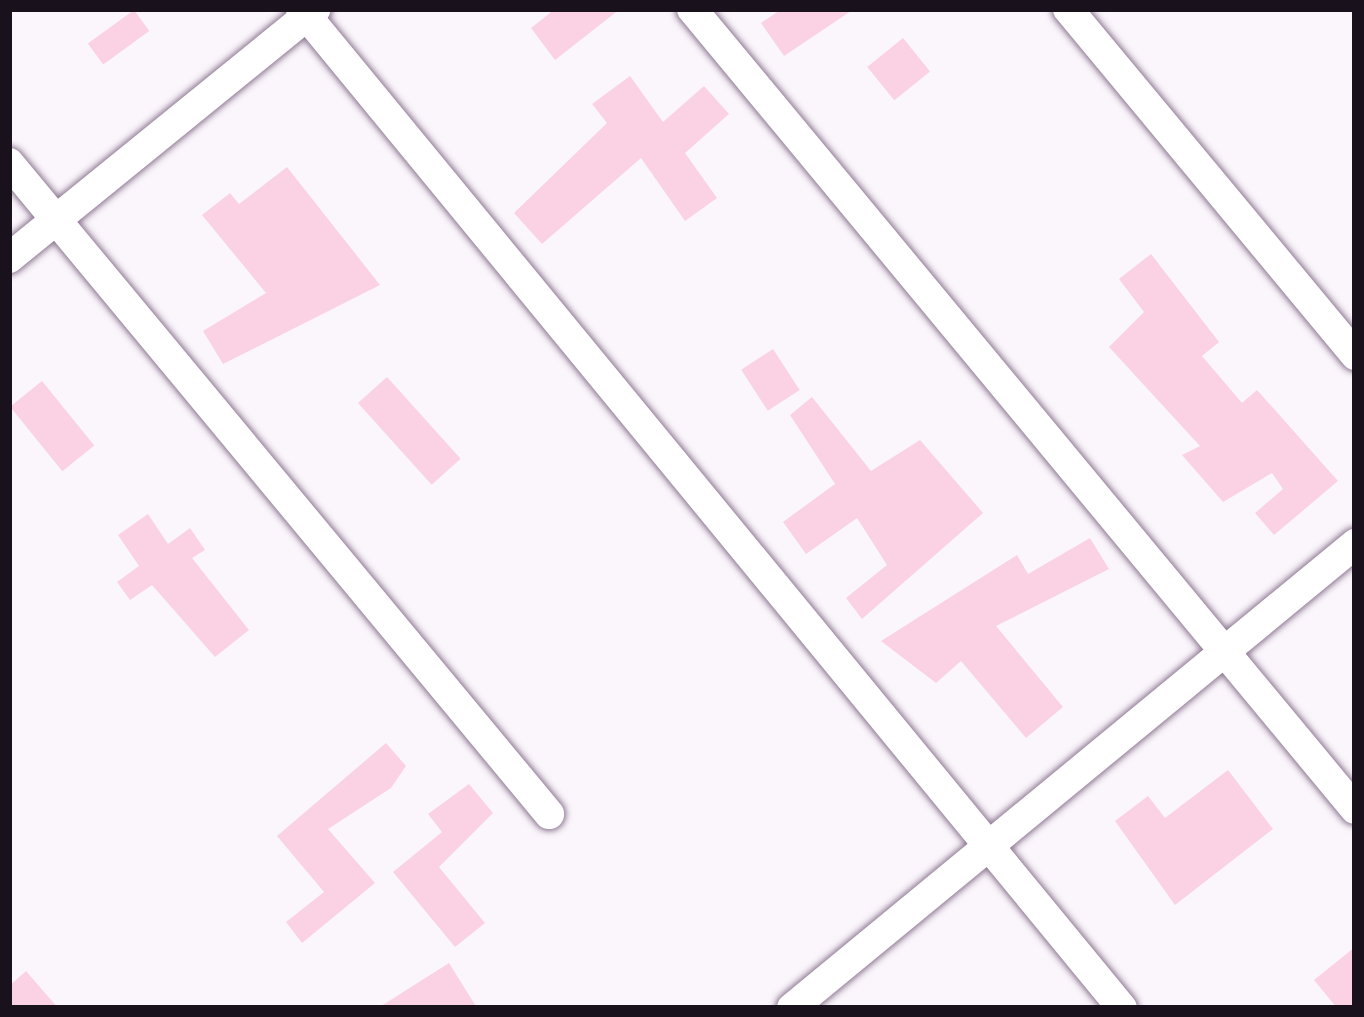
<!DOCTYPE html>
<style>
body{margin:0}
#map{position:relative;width:1364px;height:1017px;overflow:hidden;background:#fbf6fc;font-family:"Asap Condensed",sans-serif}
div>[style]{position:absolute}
.building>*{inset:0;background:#fad2e3;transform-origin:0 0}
.roads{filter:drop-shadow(0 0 3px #907b94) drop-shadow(0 0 3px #907b94)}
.minor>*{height:30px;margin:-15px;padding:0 15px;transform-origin:15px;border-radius:15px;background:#fff}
span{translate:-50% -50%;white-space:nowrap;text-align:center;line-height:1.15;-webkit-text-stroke:10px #fff;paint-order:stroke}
.frame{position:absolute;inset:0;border:12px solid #19111b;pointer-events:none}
</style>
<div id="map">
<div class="building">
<i style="clip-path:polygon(555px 9px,620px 9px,555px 60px,531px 28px)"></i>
<i style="clip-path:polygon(782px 9px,854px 9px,784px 56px,761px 23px)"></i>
<i style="left:134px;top:10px;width:26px;height:57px;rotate:54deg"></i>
<i style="left:903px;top:38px;width:43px;height:46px;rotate:51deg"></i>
<i style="clip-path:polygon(630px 76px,663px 122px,704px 86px,729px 114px,685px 153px,717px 198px,685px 221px,641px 158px,542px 244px,514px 213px,607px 123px,592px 104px)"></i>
<i style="clip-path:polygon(287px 167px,380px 285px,223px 364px,203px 331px,266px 293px,202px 215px,230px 193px,239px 204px)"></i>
<i style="clip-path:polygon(1151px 254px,1219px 342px,1202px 356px,1242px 403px,1257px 390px,1338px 481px,1274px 535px,1255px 513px,1283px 489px,1272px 473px,1223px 502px,1182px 455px,1200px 446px,1109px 347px,1144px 312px,1119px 279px)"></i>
<i style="left:773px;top:349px;width:49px;height:38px;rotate:57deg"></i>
<i style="left:387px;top:377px;width:110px;height:39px;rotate:48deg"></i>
<i style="left:42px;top:381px;width:83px;height:41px;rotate:51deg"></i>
<i style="clip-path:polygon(812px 397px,871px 471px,920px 440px,983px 513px,862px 619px,846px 598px,887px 565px,857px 518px,806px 554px,783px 522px,835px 484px,790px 415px)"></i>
<i style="clip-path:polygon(148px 514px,168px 544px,190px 528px,205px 550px,192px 558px,249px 630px,215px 657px,152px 585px,130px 600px,117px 582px,139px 566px,118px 535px)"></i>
<i style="clip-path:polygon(1090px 538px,1109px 569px,996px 626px,1063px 707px,1026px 738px,961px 661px,936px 683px,881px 641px,1017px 555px,1028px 574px)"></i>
<i style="clip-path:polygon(386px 743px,406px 766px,391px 788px,328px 829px,375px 883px,302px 943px,286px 922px,324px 892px,277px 836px)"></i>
<i style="clip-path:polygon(1228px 770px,1273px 829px,1175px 905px,1115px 821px,1148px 796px,1165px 818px)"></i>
<i style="clip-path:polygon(469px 784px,493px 813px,439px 867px,485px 923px,455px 947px,393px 872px,442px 832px,428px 814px)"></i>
<i style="clip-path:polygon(1355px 947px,1355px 1008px,1337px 1008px,1314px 980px)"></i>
<i style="clip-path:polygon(449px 963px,477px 1008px,378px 1008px)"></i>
<i style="clip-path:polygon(26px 971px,58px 1008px,9px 1008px,9px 986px)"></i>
</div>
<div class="roads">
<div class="minor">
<i style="left:301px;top:9px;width:1293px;rotate:50.59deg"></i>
<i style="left:692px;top:9px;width:1039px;rotate:50.35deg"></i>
<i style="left:1068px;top:9px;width:450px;rotate:50.3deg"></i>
<i style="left:9px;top:163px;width:846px;rotate:50.32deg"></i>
<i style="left:9px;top:258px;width:395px;rotate:-39.1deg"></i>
<i style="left:792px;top:1008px;width:730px;rotate:-39.49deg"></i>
</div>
</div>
<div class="frame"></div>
</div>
